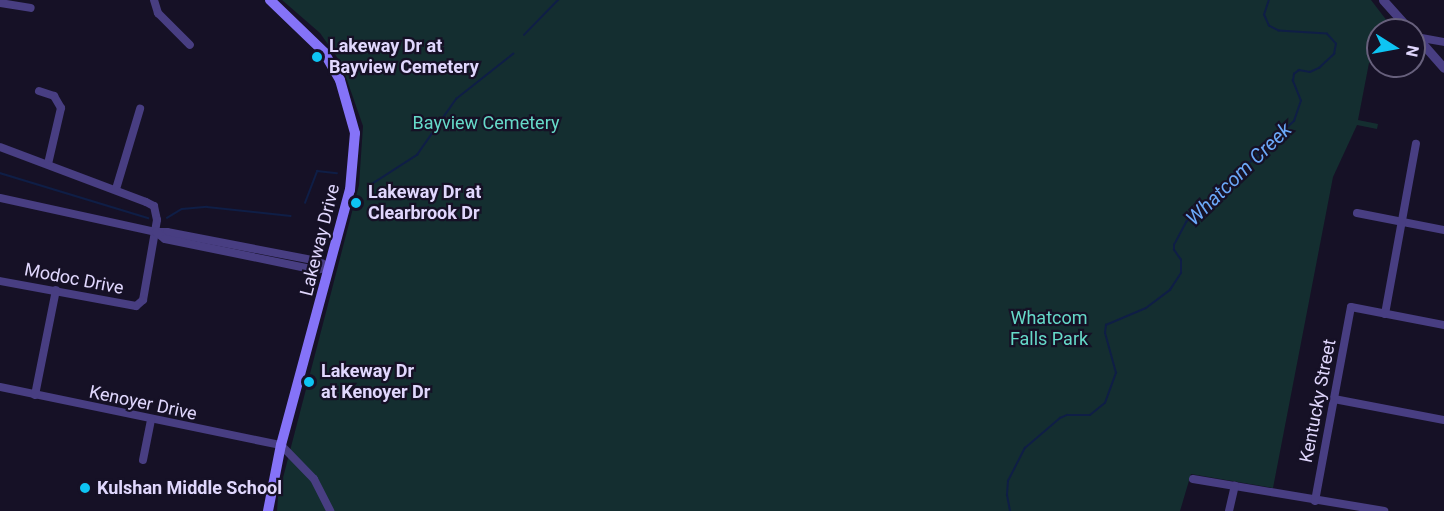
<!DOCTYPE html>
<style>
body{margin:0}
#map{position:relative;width:1444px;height:511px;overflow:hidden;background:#161126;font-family:Roboto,sans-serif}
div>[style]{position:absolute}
.green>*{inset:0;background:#142e30}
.stream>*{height:1.5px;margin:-0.75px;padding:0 0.75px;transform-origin:0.75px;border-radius:0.75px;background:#0f1e46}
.minor>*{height:8px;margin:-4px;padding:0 4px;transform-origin:4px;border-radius:4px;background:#483e82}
.tertiary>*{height:9px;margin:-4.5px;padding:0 4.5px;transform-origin:4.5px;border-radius:4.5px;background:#483e82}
.secondary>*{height:10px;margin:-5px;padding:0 5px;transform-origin:5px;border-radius:5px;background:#8573f8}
.dots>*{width:16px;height:16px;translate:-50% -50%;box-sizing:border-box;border:3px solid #161126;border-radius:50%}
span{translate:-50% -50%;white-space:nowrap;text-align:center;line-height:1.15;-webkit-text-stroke:4.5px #161126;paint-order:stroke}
.poi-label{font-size:18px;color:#e0d7fd;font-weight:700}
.left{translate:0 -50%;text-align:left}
.park-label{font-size:18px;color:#66dac9}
.street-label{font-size:18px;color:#e0d7fd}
.water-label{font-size:20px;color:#6ba8f8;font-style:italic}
.north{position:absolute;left:1366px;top:18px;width:60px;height:60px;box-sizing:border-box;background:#161126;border:2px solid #67607c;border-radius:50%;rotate:101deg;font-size:16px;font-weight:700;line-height:24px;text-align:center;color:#e0d7fd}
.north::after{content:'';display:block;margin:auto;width:21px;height:27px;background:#0ec4f3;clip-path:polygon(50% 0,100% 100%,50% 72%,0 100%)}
</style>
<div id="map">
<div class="green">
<i style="clip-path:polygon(282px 0,1371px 0,1394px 30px,1378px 30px,1378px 64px,1369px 63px,1358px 120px,1378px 124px,1377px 129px,1357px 125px,1333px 177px,1273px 488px,1191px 474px,1180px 511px,277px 511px,278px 497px,359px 185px,363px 126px,341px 63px,320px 33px)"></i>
</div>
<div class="stream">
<i style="left:524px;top:35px;width:49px;rotate:-45.8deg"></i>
<i style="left:0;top:173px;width:155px;rotate:16.9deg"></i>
<i style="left:372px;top:184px;width:54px;rotate:-32.8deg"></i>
<i style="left:417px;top:155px;width:68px;rotate:-55.1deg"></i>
<i style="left:456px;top:99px;width:73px;rotate:-38.3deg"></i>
<i style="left:305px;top:203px;width:34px;rotate:-69deg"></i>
<i style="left:317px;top:171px;width:20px;rotate:6deg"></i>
<i style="left:167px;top:218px;width:17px;rotate:-31deg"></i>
<i style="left:182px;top:209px;width:25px;rotate:-5deg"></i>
<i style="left:207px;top:207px;width:84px;rotate:6.1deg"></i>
<i style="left:1010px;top:511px;width:16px;rotate:-101deg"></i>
<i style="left:1007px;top:495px;width:14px;rotate:-86deg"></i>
<i style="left:1008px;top:481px;width:37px;rotate:-63deg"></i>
<i style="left:1025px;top:448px;width:46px;rotate:-40.6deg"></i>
<i style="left:1060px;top:418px;width:8px;rotate:-23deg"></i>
<i style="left:1067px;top:415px;width:23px"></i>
<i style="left:1090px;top:415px;width:19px;rotate:-39deg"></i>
<i style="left:1105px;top:403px;width:32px;rotate:-70deg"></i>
<i style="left:1116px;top:373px;width:41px;rotate:-105.4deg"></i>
<i style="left:1105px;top:333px;width:8px;rotate:-83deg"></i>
<i style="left:1106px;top:325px;width:43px;rotate:-23deg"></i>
<i style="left:1146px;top:308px;width:30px;rotate:-37deg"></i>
<i style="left:1170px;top:290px;width:20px;rotate:-57deg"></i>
<i style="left:1181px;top:273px;width:13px;rotate:-90deg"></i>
<i style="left:1181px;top:260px;width:12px;rotate:-125deg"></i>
<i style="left:1174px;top:250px;width:5px;rotate:-90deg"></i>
<i style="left:1174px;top:245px;width:26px;rotate:-62deg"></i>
<i style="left:1186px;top:222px;width:148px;rotate:-43.1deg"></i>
<i style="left:1294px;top:121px;width:21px;rotate:-71deg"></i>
<i style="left:1301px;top:101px;width:22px;rotate:-112deg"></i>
<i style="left:1293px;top:81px;width:7px;rotate:-82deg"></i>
<i style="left:1294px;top:74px;width:6px;rotate:-39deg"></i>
<i style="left:1299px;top:70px;width:11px;rotate:10deg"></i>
<i style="left:1310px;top:72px;width:10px;rotate:-24deg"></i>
<i style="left:1319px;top:68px;width:21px;rotate:-43deg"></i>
<i style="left:1334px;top:54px;width:10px;rotate:-79deg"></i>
<i style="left:1336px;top:44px;width:13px;rotate:-132deg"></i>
<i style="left:1327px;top:34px;width:48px;rotate:-176.4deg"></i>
<i style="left:1279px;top:31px;width:11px;rotate:-153deg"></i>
<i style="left:1269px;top:26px;width:12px;rotate:-114deg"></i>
<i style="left:1264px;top:15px;width:16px;rotate:-72deg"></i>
</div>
<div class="minor">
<i style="left:154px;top:0;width:14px;rotate:73deg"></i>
<i style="left:158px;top:13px;width:45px;rotate:45deg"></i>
<i style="left:0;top:3px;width:31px;rotate:9deg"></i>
<i style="left:1416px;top:37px;width:28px;rotate:10deg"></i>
<i style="left:39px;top:91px;width:16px;rotate:18deg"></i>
<i style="left:54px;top:96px;width:14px;rotate:60deg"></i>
<i style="left:61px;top:108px;width:57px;rotate:103.1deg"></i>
<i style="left:0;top:147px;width:156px;rotate:20.6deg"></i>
<i style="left:146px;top:202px;width:9px;rotate:27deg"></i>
<i style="left:154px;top:206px;width:14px;rotate:78deg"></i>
<i style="left:157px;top:220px;width:81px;rotate:99.9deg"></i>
<i style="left:143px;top:300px;width:9px;rotate:139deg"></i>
<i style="left:136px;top:306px;width:138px;rotate:-169.6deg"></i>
<i style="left:116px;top:189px;width:84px;rotate:-73.3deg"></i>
<i style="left:0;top:198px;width:160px;rotate:12.3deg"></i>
<i style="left:156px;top:232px;width:11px"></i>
<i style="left:167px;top:232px;width:154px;rotate:10.9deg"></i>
<i style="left:318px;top:261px;width:13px;rotate:29deg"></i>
<i style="left:1357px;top:213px;width:89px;rotate:11.1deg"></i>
<i style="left:156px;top:232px;width:11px;rotate:38deg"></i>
<i style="left:165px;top:239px;width:154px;rotate:11.6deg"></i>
<i style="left:316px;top:270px;width:13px;rotate:-13deg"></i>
<i style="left:1385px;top:314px;width:173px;rotate:-79.7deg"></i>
<i style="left:0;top:387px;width:287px;rotate:11.7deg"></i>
<i style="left:281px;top:445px;width:47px;rotate:45.9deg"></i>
<i style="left:314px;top:479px;width:36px;rotate:63deg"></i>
<i style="left:35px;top:395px;width:107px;rotate:-78.7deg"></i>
<i style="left:1334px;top:399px;width:112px;rotate:10.8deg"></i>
<i style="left:143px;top:460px;width:41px;rotate:-78.7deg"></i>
<i style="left:1193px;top:479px;width:194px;rotate:9.5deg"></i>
<i style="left:1315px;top:501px;width:197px;rotate:-79.5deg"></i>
<i style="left:1351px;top:307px;width:95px;rotate:11deg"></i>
<i style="left:1229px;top:511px;width:26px;rotate:-77deg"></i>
</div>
<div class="tertiary">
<i style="left:1383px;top:0;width:40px;rotate:48deg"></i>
<i style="left:1414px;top:34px;width:45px;rotate:48.6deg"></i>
</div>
<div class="secondary">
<i style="left:268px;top:511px;width:67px;rotate:-78.9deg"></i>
<i style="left:281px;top:445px;width:264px;rotate:-74.9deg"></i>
<i style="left:350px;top:190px;width:57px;rotate:-85deg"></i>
<i style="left:355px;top:133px;width:55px;rotate:-105.8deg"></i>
<i style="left:340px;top:80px;width:32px;rotate:-120deg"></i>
<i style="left:324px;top:52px;width:75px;rotate:-136.1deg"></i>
</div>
<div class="dots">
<i style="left:317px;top:57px;background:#0ec4f3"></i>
<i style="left:356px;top:203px;background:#0ec4f3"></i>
<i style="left:309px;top:382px;background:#0ec4f3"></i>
<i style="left:85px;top:488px;background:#0ec4f3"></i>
</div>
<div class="poi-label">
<span class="left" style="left:329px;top:57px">Lakeway Dr at<br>Bayview Cemetery</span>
<span class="left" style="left:368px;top:203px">Lakeway Dr at<br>Clearbrook Dr</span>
<span class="left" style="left:321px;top:382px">Lakeway Dr<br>at Kenoyer Dr</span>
<span class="left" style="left:97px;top:488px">Kulshan Middle School</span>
</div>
<div class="park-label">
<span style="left:486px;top:123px">Bayview Cemetery</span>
<span style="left:1049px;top:329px">Whatcom<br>Falls Park</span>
</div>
<div class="street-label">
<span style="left:320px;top:240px;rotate:-76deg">Lakeway Drive</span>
<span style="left:74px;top:279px;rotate:11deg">Modoc Drive</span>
<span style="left:1318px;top:401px;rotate:-79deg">Kentucky Street</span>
<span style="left:143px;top:403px;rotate:12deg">Kenoyer Drive</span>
</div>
<div class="water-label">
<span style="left:1239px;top:174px;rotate:-44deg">Whatcom Creek</span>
</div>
<div class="north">N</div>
</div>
